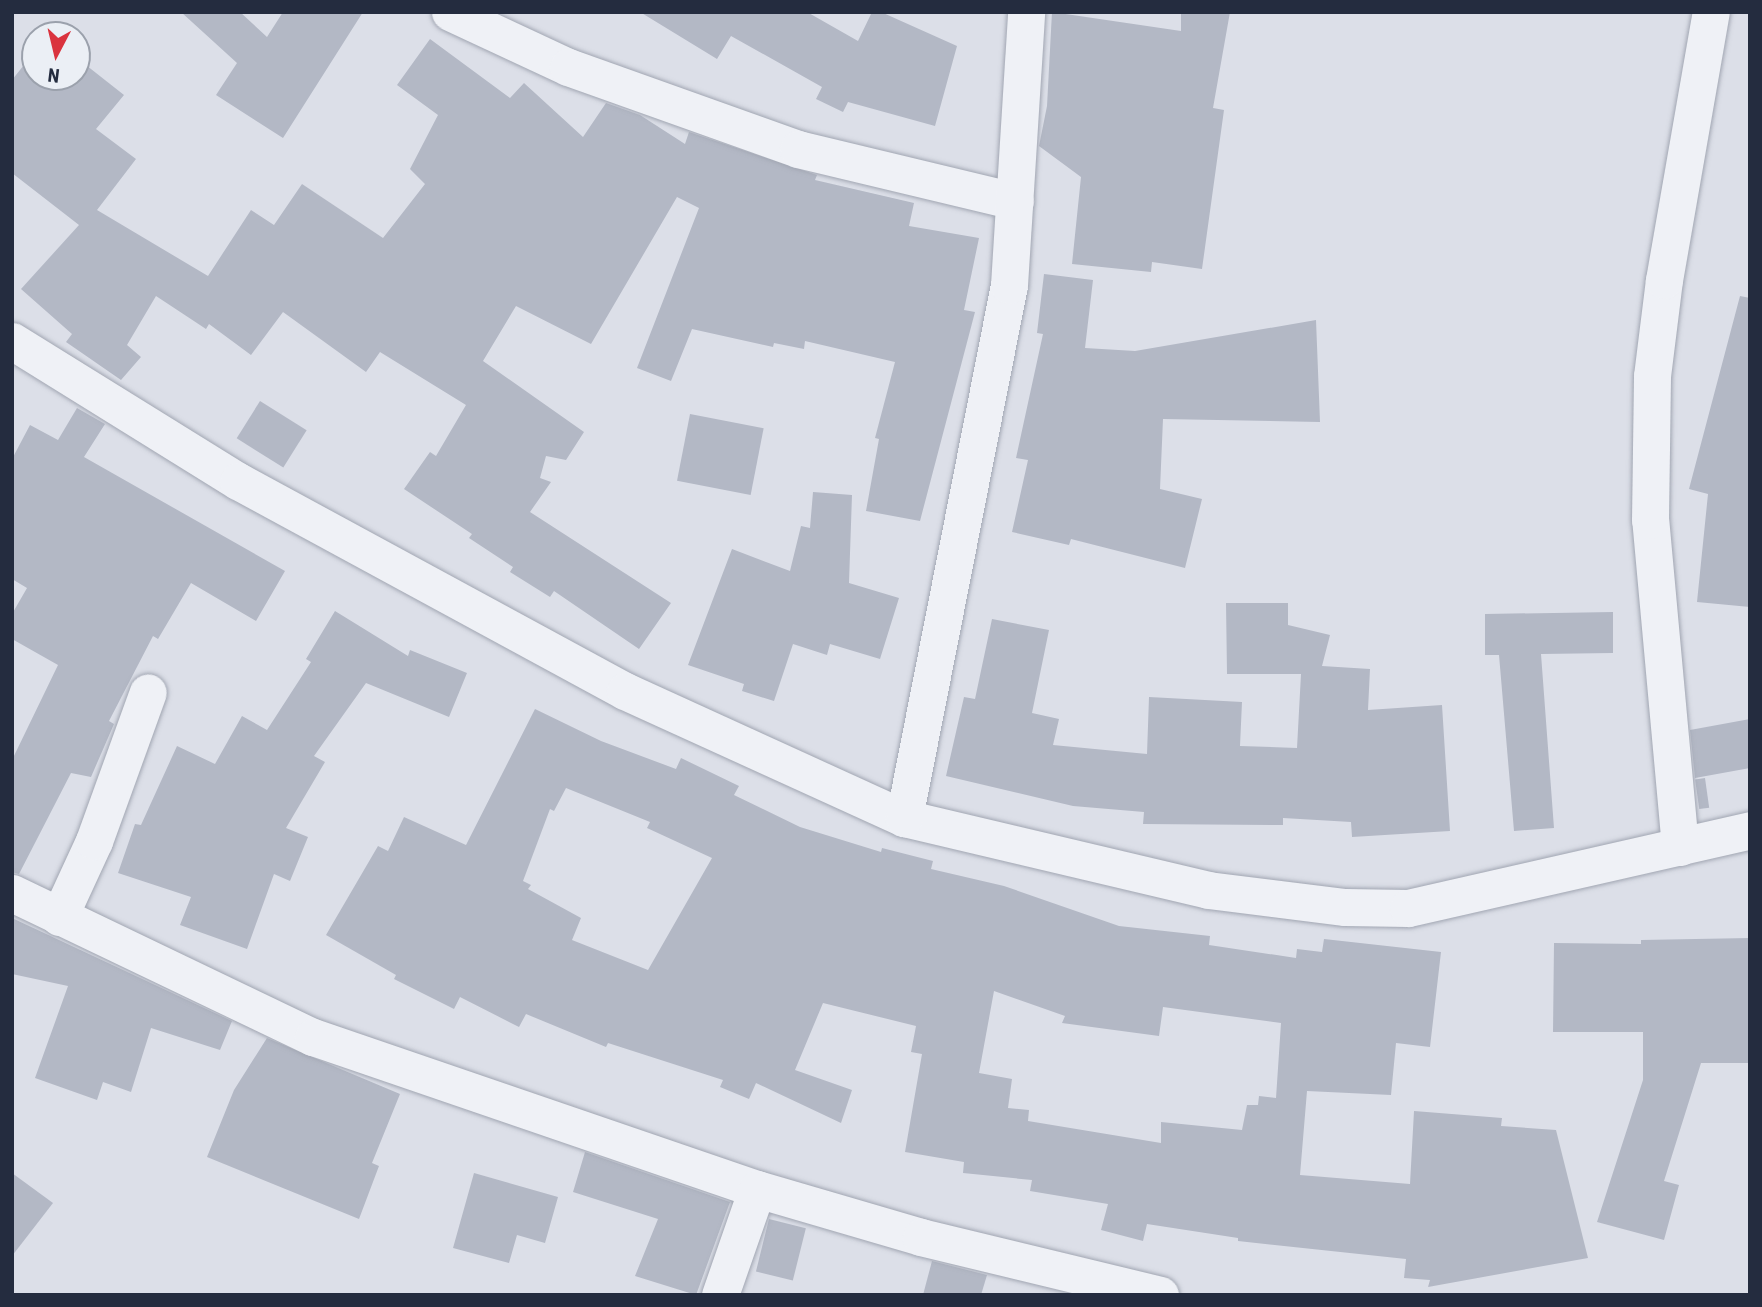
<!DOCTYPE html>
<style>
body{margin:0}
#map{position:relative;width:1762px;height:1307px;overflow:hidden;background:#dcdfe8;font-family:"Roboto Condensed",sans-serif}
div>[style]{position:absolute}
.building>*{inset:0;background:#b3b8c5;transform-origin:0 0}
.roads{filter:drop-shadow(0 0 2px #a1a6b2) drop-shadow(0 0 2px #a1a6b2)}
.minor>*{height:37px;margin:-18.5px;padding:0 18.5px;transform-origin:18.5px;border-radius:18.5px;background:#eff1f6}
span{translate:-50% -50%;white-space:nowrap;text-align:center;line-height:1.15;-webkit-text-stroke:6px #ebeff5;paint-order:stroke}
.frame{position:absolute;inset:0;border:14px solid #242c3f;pointer-events:none}
.north{position:absolute;left:21px;top:21px;width:70px;height:70px;box-sizing:border-box;background:#ebeff5;border:2px solid #9ba1ac;border-radius:50%;rotate:187deg;font-size:19px;font-weight:700;line-height:28px;text-align:center;color:#242c3f}
.north::after{content:'';display:block;margin:auto;width:24px;height:32px;background:#da333e;clip-path:polygon(50% 0,100% 100%,50% 72%,0 100%)}
</style>
<div id="map">
<div class="building">
<i style="clip-path:polygon(181px 12px,240px 12px,267px 37px,283px 12px,363px 12px,283px 138px,216px 95px,237px 63px)"></i>
<i style="clip-path:polygon(640px 12px,807px 12px,858px 41px,872px 12px,881px 12px,957px 46px,935px 126px,848px 102px,843px 112px,816px 99px,822px 87px,731px 36px,717px 59px)"></i>
<i style="clip-path:polygon(1052px 12px,1181px 31px,1181px 12px,1230px 12px,1213px 108px,1224px 110px,1202px 269px,1152px 262px,1151px 272px,1072px 264px,1081px 177px,1039px 146px,1047px 106px)"></i>
<i style="clip-path:polygon(430px 39px,510px 98px,524px 83px,583px 137px,606px 103px,640px 115px,685px 144px,689px 132px,817px 175px,815px 180px,914px 203px,909px 226px,979px 238px,964px 310px,975px 312px,920px 521px,866px 511px,879px 439px,875px 438px,895px 362px,805px 341px,804px 349px,774px 343px,773px 347px,692px 329px,671px 381px,637px 368px,699px 208px,677px 197px,591px 344px,516px 306px,483px 361px,584px 432px,566px 460px,546px 456px,540px 478px,551px 482px,530px 512px,671px 603px,639px 649px,554px 591px,550px 597px,510px 572px,513px 567px,469px 538px,472px 534px,404px 489px,430px 452px,436px 456px,466px 405px,380px 352px,366px 372px,283px 312px,251px 355px,209px 324px,206px 329px,156px 296px,127px 345px,141px 357px,121px 380px,66px 342px,72px 334px,21px 289px,79px 225px,12px 173px,12px 80px,35px 51px,35px 77px,77px 77px,77px 58px,124px 95px,96px 129px,136px 159px,97px 210px,208px 276px,251px 210px,274px 225px,302px 184px,383px 238px,425px 184px,410px 169px,438px 115px,397px 85px)"></i>
<i style="clip-path:polygon(1044px 274px,1093px 280px,1085px 348px,1135px 351px,1316px 320px,1320px 422px,1163px 419px,1160px 489px,1202px 499px,1185px 568px,1071px 539px,1069px 545px,1012px 532px,1028px 460px,1016px 458px,1043px 334px,1037px 333px)"></i>
<i style="clip-path:polygon(1740px 296px,1750px 298px,1750px 607px,1697px 602px,1708px 494px,1689px 489px)"></i>
<i style="left:260px;top:401px;width:55px;height:44px;rotate:32deg"></i>
<i style="clip-path:polygon(77px 408px,105px 424px,84px 457px,285px 571px,256px 621px,191px 583px,158px 639px,153px 636px,109px 721px,114px 724px,91px 777px,71px 773px,19px 874px,12px 872px,12px 760px,58px 665px,12px 639px,12px 614px,27px 588px,12px 579px,12px 459px,30px 425px,58px 440px)"></i>
<i style="left:690px;top:414px;width:75px;height:68px;rotate:11deg"></i>
<i style="clip-path:polygon(813px 492px,852px 495px,849px 583px,899px 598px,880px 659px,830px 644px,827px 655px,793px 644px,774px 701px,742px 691px,744px 684px,688px 665px,732px 549px,790px 571px,801px 526px,810px 528px)"></i>
<i style="clip-path:polygon(1226px 603px,1288px 603px,1288px 625px,1330px 635px,1322px 666px,1370px 669px,1368px 710px,1442px 705px,1450px 831px,1352px 837px,1351px 822px,1283px 818px,1283px 825px,1143px 824px,1144px 812px,1073px 806px,946px 776px,964px 697px,975px 699px,992px 619px,1049px 630px,1032px 713px,1059px 719px,1053px 745px,1147px 754px,1149px 697px,1242px 702px,1240px 746px,1297px 748px,1301px 674px,1227px 674px)"></i>
<i style="clip-path:polygon(335px 611px,408px 656px,410px 650px,467px 673px,449px 717px,366px 683px,314px 756px,325px 762px,286px 828px,308px 837px,290px 881px,274px 874px,247px 949px,180px 925px,191px 897px,118px 873px,135px 824px,141px 825px,177px 746px,215px 764px,242px 716px,267px 730px,311px 662px,306px 659px)"></i>
<i style="clip-path:polygon(1613px 612px,1613px 653px,1541px 654px,1554px 828px,1514px 831px,1499px 655px,1485px 655px,1485px 614px)"></i>
<i style="clip-path:polygon(evenodd,535px 709px,601px 741px,676px 769px,681px 758px,739px 786px,734px 795px,800px 827px,881px 852px,882px 848px,933px 861px,931px 869px,1004px 886px,1119px 926px,1210px 936px,1209px 945px,1296px 958px,1297px 949px,1322px 952px,1324px 939px,1441px 952px,1430px 1047px,1396px 1043px,1391px 1095px,1307px 1091px,1300px 1175px,1410px 1184px,1414px 1111px,1502px 1118px,1501px 1126px,1556px 1130px,1588px 1258px,1428px 1287px,1430px 1280px,1404px 1278px,1406px 1259px,1238px 1241px,1238px 1238px,1147px 1224px,1143px 1241px,1101px 1230px,1108px 1204px,1030px 1191px,1032px 1180px,963px 1173px,964px 1162px,905px 1152px,922px 1054px,911px 1052px,916px 1026px,823px 1003px,795px 1070px,852px 1090px,841px 1123px,756px 1083px,749px 1099px,720px 1087px,723px 1080px,608px 1043px,606px 1047px,526px 1014px,519px 1027px,460px 997px,454px 1009px,394px 979px,396px 975px,326px 935px,378px 846px,388px 851px,404px 817px,466px 845px,535px 709px,566px 788px,650px 822px,647px 828px,712px 858px,648px 970px,572px 940px,581px 918px,528px 889px,531px 885px,523px 881px,550px 809px,554px 811px,566px 788px,535px 709px,994px 991px,1065px 1016px,1062px 1023px,1159px 1036px,1163px 1007px,1281px 1023px,1276px 1098px,1259px 1096px,1258px 1105px,1247px 1105px,1242px 1130px,1161px 1122px,1161px 1143px,1028px 1121px,1029px 1110px,1008px 1108px,1012px 1079px,979px 1073px,994px 991px)"></i>
<i style="clip-path:polygon(1750px 719px,1750px 768px,1695px 778px,1690px 730px)"></i>
<i style="left:1705px;top:778px;width:30px;height:10px;rotate:82deg"></i>
<i style="clip-path:polygon(12px 918px,232px 1021px,220px 1050px,151px 1028px,131px 1092px,103px 1082px,97px 1100px,35px 1078px,68px 986px,12px 974px)"></i>
<i style="clip-path:polygon(1750px 938px,1750px 1063px,1701px 1063px,1664px 1181px,1679px 1185px,1664px 1240px,1597px 1222px,1643px 1080px,1643px 1032px,1553px 1032px,1554px 943px,1641px 944px,1641px 940px)"></i>
<i style="clip-path:polygon(267px 1038px,400px 1094px,372px 1163px,379px 1166px,359px 1219px,207px 1157px,234px 1090px)"></i>
<i style="clip-path:polygon(585px 1152px,730px 1202px,696px 1295px,635px 1276px,658px 1219px,573px 1192px)"></i>
<i style="clip-path:polygon(12px 1173px,53px 1203px,12px 1256px)"></i>
<i style="clip-path:polygon(474px 1173px,558px 1197px,545px 1243px,517px 1235px,509px 1263px,453px 1248px)"></i>
<i style="left:769px;top:1219px;width:38px;height:54px;rotate:14deg"></i>
<i style="clip-path:polygon(932px 1261px,987px 1275px,981px 1295px,923px 1295px)"></i>
</div>
<div class="roads">
<div class="minor">
<i style="left:450px;top:12px;width:130px;rotate:25deg"></i>
<i style="left:568px;top:67px;width:244px;rotate:19.6deg"></i>
<i style="left:798px;top:149px;width:223px;rotate:13.5deg"></i>
<i style="left:12px;top:341px;width:266px;rotate:31.8deg"></i>
<i style="left:238px;top:481px;width:440px;rotate:28.5deg"></i>
<i style="left:625px;top:691px;width:307px;rotate:24.5deg"></i>
<i style="left:904px;top:818px;width:312px;rotate:13.3deg"></i>
<i style="left:1208px;top:890px;width:138px;rotate:7.1deg"></i>
<i style="left:1345px;top:907px;width:63px;rotate:0.9deg"></i>
<i style="left:1408px;top:908px;width:351px;rotate:-12.8deg"></i>
<i style="left:904px;top:818px;width:543px;rotate:-78.86deg"></i>
<i style="left:1009px;top:285px;width:274px;rotate:-86.4deg"></i>
<i style="left:1680px;top:847px;width:328px;rotate:-95.2deg"></i>
<i style="left:1650px;top:520px;width:144px;rotate:-89.2deg"></i>
<i style="left:1652px;top:376px;width:97px;rotate:-82.9deg"></i>
<i style="left:1664px;top:280px;width:272px;rotate:-80.1deg"></i>
<i style="left:12px;top:893px;width:334px;rotate:25.6deg"></i>
<i style="left:313px;top:1037px;width:469px;rotate:18.9deg"></i>
<i style="left:757px;top:1189px;width:171px;rotate:16.3deg"></i>
<i style="left:921px;top:1237px;width:246px;rotate:13.6deg"></i>
<i style="left:59px;top:917px;width:84px;rotate:-65.3deg"></i>
<i style="left:94px;top:841px;width:158px;rotate:-70.1deg"></i>
<i style="left:720px;top:1295px;width:112px;rotate:-70.8deg"></i>
</div>
</div>
<div class="frame"></div>
<div class="north">N</div>
</div>
